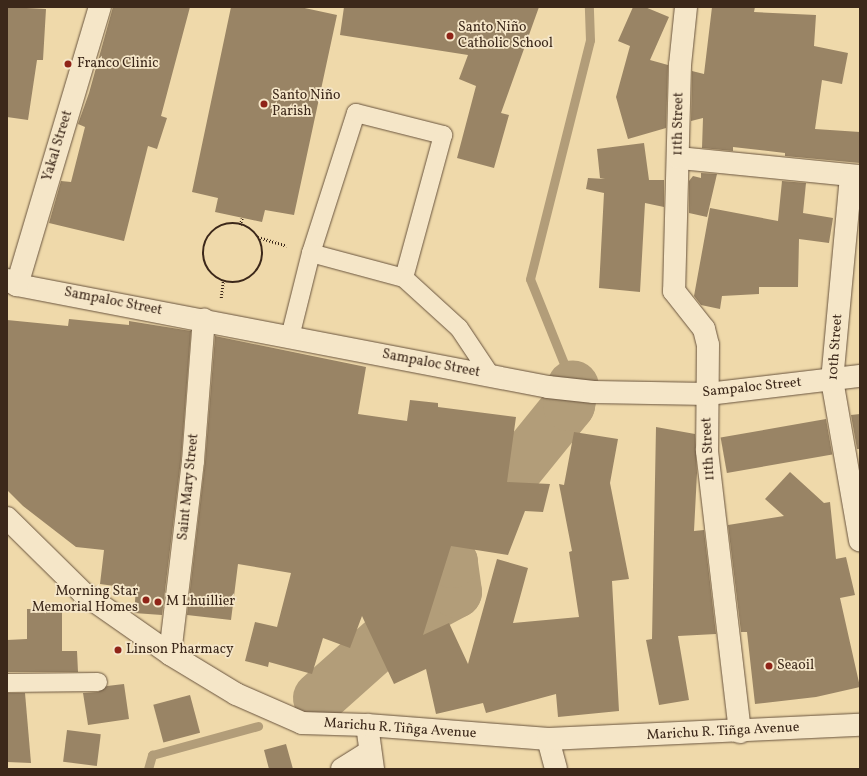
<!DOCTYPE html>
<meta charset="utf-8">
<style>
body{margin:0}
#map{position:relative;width:867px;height:776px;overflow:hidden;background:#efd9aa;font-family:Vollkorn,serif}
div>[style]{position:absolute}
.stream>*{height:9px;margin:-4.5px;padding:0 4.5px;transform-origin:4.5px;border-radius:4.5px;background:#b29d79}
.river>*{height:52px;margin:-26px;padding:0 26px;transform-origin:26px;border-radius:26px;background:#b29d79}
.building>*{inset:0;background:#998465;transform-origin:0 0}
.path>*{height:2.5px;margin-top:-1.25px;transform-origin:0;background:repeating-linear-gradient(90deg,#3c281a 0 1px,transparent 0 3px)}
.path>.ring{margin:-1.25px;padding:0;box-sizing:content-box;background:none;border:2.5px solid #3c281a;border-radius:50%}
.roads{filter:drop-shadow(0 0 1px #69543e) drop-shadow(0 0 1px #69543e)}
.service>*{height:18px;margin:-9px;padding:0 9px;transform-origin:9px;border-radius:9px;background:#f5e6c8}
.minor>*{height:22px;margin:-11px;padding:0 11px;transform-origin:11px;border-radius:11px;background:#f5e6c8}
.secondary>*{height:22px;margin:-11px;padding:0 11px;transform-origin:11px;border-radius:11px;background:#f5e6c8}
.dots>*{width:11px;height:11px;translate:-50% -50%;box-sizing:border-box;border:2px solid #f5e6c8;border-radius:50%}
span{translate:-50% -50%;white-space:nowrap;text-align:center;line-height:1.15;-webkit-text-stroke:3.5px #f5e6c8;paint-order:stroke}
.poi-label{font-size:14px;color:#3c281a}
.left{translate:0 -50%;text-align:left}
.right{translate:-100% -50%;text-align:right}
.street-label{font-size:14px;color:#3c281a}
.frame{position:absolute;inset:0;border:8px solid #3c281a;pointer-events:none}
</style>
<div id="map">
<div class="stream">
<i style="left:573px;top:386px;width:115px;rotate:-111.9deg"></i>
<i style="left:530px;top:279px;width:246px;rotate:-75.9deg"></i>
<i style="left:590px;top:40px;width:33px;rotate:-92deg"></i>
<i style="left:148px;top:769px;width:15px;rotate:-74deg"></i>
<i style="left:152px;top:755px;width:110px;rotate:-15.3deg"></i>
</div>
<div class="river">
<i style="left:319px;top:698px;width:123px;rotate:-41.7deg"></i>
<i style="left:411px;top:616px;width:51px;rotate:-28.1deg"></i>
<i style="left:456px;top:592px;width:30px;rotate:-98deg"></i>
<i style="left:452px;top:562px;width:43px;rotate:-130.3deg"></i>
<i style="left:424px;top:529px;width:22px;rotate:-93deg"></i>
<i style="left:423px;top:507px;width:28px;rotate:-45deg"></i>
<i style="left:443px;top:487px;width:49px;rotate:-15.5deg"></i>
<i style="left:490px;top:474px;width:23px"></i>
<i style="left:513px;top:474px;width:89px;rotate:-50.9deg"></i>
<i style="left:569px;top:405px;width:19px;rotate:-78deg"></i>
</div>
<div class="building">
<i style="clip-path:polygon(7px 7px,46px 9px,43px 60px,37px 60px,28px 120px,7px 117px)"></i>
<i style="clip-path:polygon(113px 7px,190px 7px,161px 116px,167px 118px,157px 149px,148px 146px,124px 241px,49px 223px,61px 181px,71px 182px,85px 127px,78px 124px,89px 93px)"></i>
<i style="clip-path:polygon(231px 7px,300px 7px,337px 15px,294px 215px,265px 210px,262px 222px,215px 212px,218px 198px,192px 192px)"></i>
<i style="clip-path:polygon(344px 7px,539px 7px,501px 113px,509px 115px,494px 168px,457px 158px,476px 86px,459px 79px,468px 55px,340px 35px)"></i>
<i style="clip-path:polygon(633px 7px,645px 7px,669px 17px,650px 60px,668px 65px,666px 128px,628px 139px,616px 97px,630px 46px,618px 41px)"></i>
<i style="clip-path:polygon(712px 7px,755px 7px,754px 12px,816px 15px,814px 46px,848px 53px,842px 84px,822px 80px,815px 129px,860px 132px,860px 163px,785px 156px,785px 153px,733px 147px,733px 151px,702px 148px,703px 118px,691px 121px,692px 71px,704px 74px)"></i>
<i style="clip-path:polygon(644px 143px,649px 180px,664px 180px,664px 207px,645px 203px,640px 292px,599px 288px,604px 193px,586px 189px,588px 178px,605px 179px,600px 178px,597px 149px)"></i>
<i style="clip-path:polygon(701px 173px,717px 174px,707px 217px,689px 213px,689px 181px,693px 176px,701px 178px)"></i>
<i style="clip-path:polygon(782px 181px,806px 183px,803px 213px,833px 218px,829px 243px,799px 239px,798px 287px,759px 287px,759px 294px,722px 296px,720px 309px,701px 305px,694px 296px,710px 208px,778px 221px)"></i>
<i style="clip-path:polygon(69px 319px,129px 325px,129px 321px,191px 331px,181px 460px,162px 615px,134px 613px,136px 589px,100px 584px,104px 550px,76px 547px,23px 506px,7px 490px,7px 320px,68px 326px)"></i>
<i style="clip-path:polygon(215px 336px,366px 367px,358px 414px,407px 421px,410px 400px,438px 403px,438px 407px,516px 417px,507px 482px,550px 484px,543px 512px,525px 511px,508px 555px,451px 546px,423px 635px,449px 623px,468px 664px,497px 559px,528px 568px,513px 623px,579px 617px,569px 552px,572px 551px,559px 484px,564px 485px,574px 432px,618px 439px,610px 483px,629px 579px,612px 581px,619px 711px,558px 717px,556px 694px,486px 713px,483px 703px,436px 714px,426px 669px,394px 684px,362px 616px,350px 648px,323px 638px,312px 674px,269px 662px,268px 667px,245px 661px,255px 622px,277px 627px,291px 573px,238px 564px,231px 620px,187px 615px,205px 462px)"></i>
<i style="clip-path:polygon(860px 414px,860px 449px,857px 449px,851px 415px)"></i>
<i style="left:826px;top:419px;width:36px;height:107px;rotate:80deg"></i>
<i style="clip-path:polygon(656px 427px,695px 434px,697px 473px,694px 531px,704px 530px,716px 634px,678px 636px,689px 700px,659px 705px,646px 640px,652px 639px)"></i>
<i style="clip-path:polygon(790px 472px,824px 503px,830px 502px,836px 559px,846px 557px,855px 595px,840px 598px,860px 687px,816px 697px,755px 704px,747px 632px,741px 632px,728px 525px,784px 516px,765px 499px)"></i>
<i style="clip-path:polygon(27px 609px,62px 609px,62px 651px,77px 651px,78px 672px,7px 672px,7px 640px,27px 639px)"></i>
<i style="clip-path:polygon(124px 684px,129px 719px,88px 725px,83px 693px,98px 692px,107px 686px)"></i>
<i style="clip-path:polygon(7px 693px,25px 693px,31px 763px,7px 762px)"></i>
<i style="left:190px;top:695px;width:39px;height:38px;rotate:75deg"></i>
<i style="left:67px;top:730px;width:34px;height:32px;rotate:7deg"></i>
<i style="clip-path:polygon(286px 744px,293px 769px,269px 769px,264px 750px)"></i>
</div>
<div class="path">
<i class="ring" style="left:203px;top:223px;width:57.5px;height:57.5px"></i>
<i style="left:240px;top:225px;width:7px;rotate:-74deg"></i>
<i style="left:258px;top:237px;width:30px;rotate:17deg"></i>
<i style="left:221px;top:298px;width:17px;rotate:-83deg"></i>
</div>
<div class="roads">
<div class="service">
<i style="left:404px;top:278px;width:74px;rotate:42.3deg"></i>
<i style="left:459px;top:328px;width:58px;rotate:56.3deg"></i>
<i style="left:290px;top:337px;width:87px;rotate:-76deg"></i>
<i style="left:311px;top:253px;width:147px;rotate:-72.2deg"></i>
<i style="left:356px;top:113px;width:90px;rotate:14.2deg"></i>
<i style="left:443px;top:135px;width:148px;rotate:105.3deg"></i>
<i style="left:404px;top:278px;width:96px;rotate:-165deg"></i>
<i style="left:7px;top:683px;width:91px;rotate:-0.6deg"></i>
</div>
<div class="minor">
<i style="left:686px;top:7px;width:58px;rotate:95.9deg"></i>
<i style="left:680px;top:65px;width:226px;rotate:91.5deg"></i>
<i style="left:674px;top:291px;width:48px;rotate:51.7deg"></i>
<i style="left:704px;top:329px;width:16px;rotate:76deg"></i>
<i style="left:708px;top:345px;width:106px;rotate:90.5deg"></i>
<i style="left:707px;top:451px;width:283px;rotate:83.3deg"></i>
<i style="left:679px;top:158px;width:182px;rotate:5.7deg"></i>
<i style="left:851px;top:176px;width:205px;rotate:95.3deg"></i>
<i style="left:832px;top:380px;width:163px;rotate:80.1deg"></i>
<i style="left:7px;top:280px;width:11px;rotate:27deg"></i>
<i style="left:17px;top:285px;width:541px;rotate:10.87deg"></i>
<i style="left:548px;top:387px;width:46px;rotate:6.2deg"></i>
<i style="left:594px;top:392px;width:114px;rotate:1deg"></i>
<i style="left:708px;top:394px;width:153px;rotate:-6.8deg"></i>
<i style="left:17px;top:285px;width:290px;rotate:-73.4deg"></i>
<i style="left:170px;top:654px;width:194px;rotate:-83.2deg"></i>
<i style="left:193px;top:461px;width:142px;rotate:-85.6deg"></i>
<i style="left:367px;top:725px;width:44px;rotate:82.2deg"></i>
<i style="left:548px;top:739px;width:31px;rotate:75deg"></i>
<i style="left:342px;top:769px;width:32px;rotate:-32deg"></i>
</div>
<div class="secondary">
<i style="left:7px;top:518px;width:107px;rotate:44.6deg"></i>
<i style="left:83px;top:593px;width:106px;rotate:35deg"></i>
<i style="left:170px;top:654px;width:77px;rotate:31.2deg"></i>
<i style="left:236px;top:694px;width:72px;rotate:23.7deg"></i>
<i style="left:302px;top:723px;width:65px;rotate:1.8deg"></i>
<i style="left:367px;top:725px;width:182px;rotate:4.4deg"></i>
<i style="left:548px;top:739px;width:312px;rotate:-2.6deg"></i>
</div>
</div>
<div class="dots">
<i style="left:450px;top:36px;background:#8f2418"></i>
<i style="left:68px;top:64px;background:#8f2418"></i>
<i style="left:264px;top:104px;background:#8f2418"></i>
<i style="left:146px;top:600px;background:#8f2418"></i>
<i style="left:158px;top:602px;background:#8f2418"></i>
<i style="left:118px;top:650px;background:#8f2418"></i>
<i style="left:769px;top:666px;background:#8f2418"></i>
</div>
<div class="poi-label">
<span class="left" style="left:458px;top:36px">Santo Niño<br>Catholic School</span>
<span class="left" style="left:77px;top:64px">Franco Clinic</span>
<span class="left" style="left:272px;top:104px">Santo Niño<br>Parish</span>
<span class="right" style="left:138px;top:600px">Morning Star<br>Memorial Homes</span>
<span class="left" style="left:166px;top:602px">M Lhuillier</span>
<span class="left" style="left:126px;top:650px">Linson Pharmacy</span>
<span class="left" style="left:777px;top:666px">Seaoil</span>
</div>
<div class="street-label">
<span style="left:679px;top:124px;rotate:-89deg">11th Street</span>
<span style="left:58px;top:146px;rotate:-73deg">Yakal Street</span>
<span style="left:113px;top:302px;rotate:11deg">Sampaloc Street</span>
<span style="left:836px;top:347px;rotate:-86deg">10th Street</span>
<span style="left:431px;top:364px;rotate:11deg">Sampaloc Street</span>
<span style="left:752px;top:388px;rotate:-6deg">Sampaloc Street</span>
<span style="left:709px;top:449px;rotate:-93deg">11th Street</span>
<span style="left:189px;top:487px;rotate:-84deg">Saint Mary Street</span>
<span style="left:400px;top:729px;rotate:4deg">Marichu R. Tiñga Avenue</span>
<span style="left:723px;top:732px;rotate:-3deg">Marichu R. Tiñga Avenue</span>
</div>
<div class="frame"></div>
</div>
